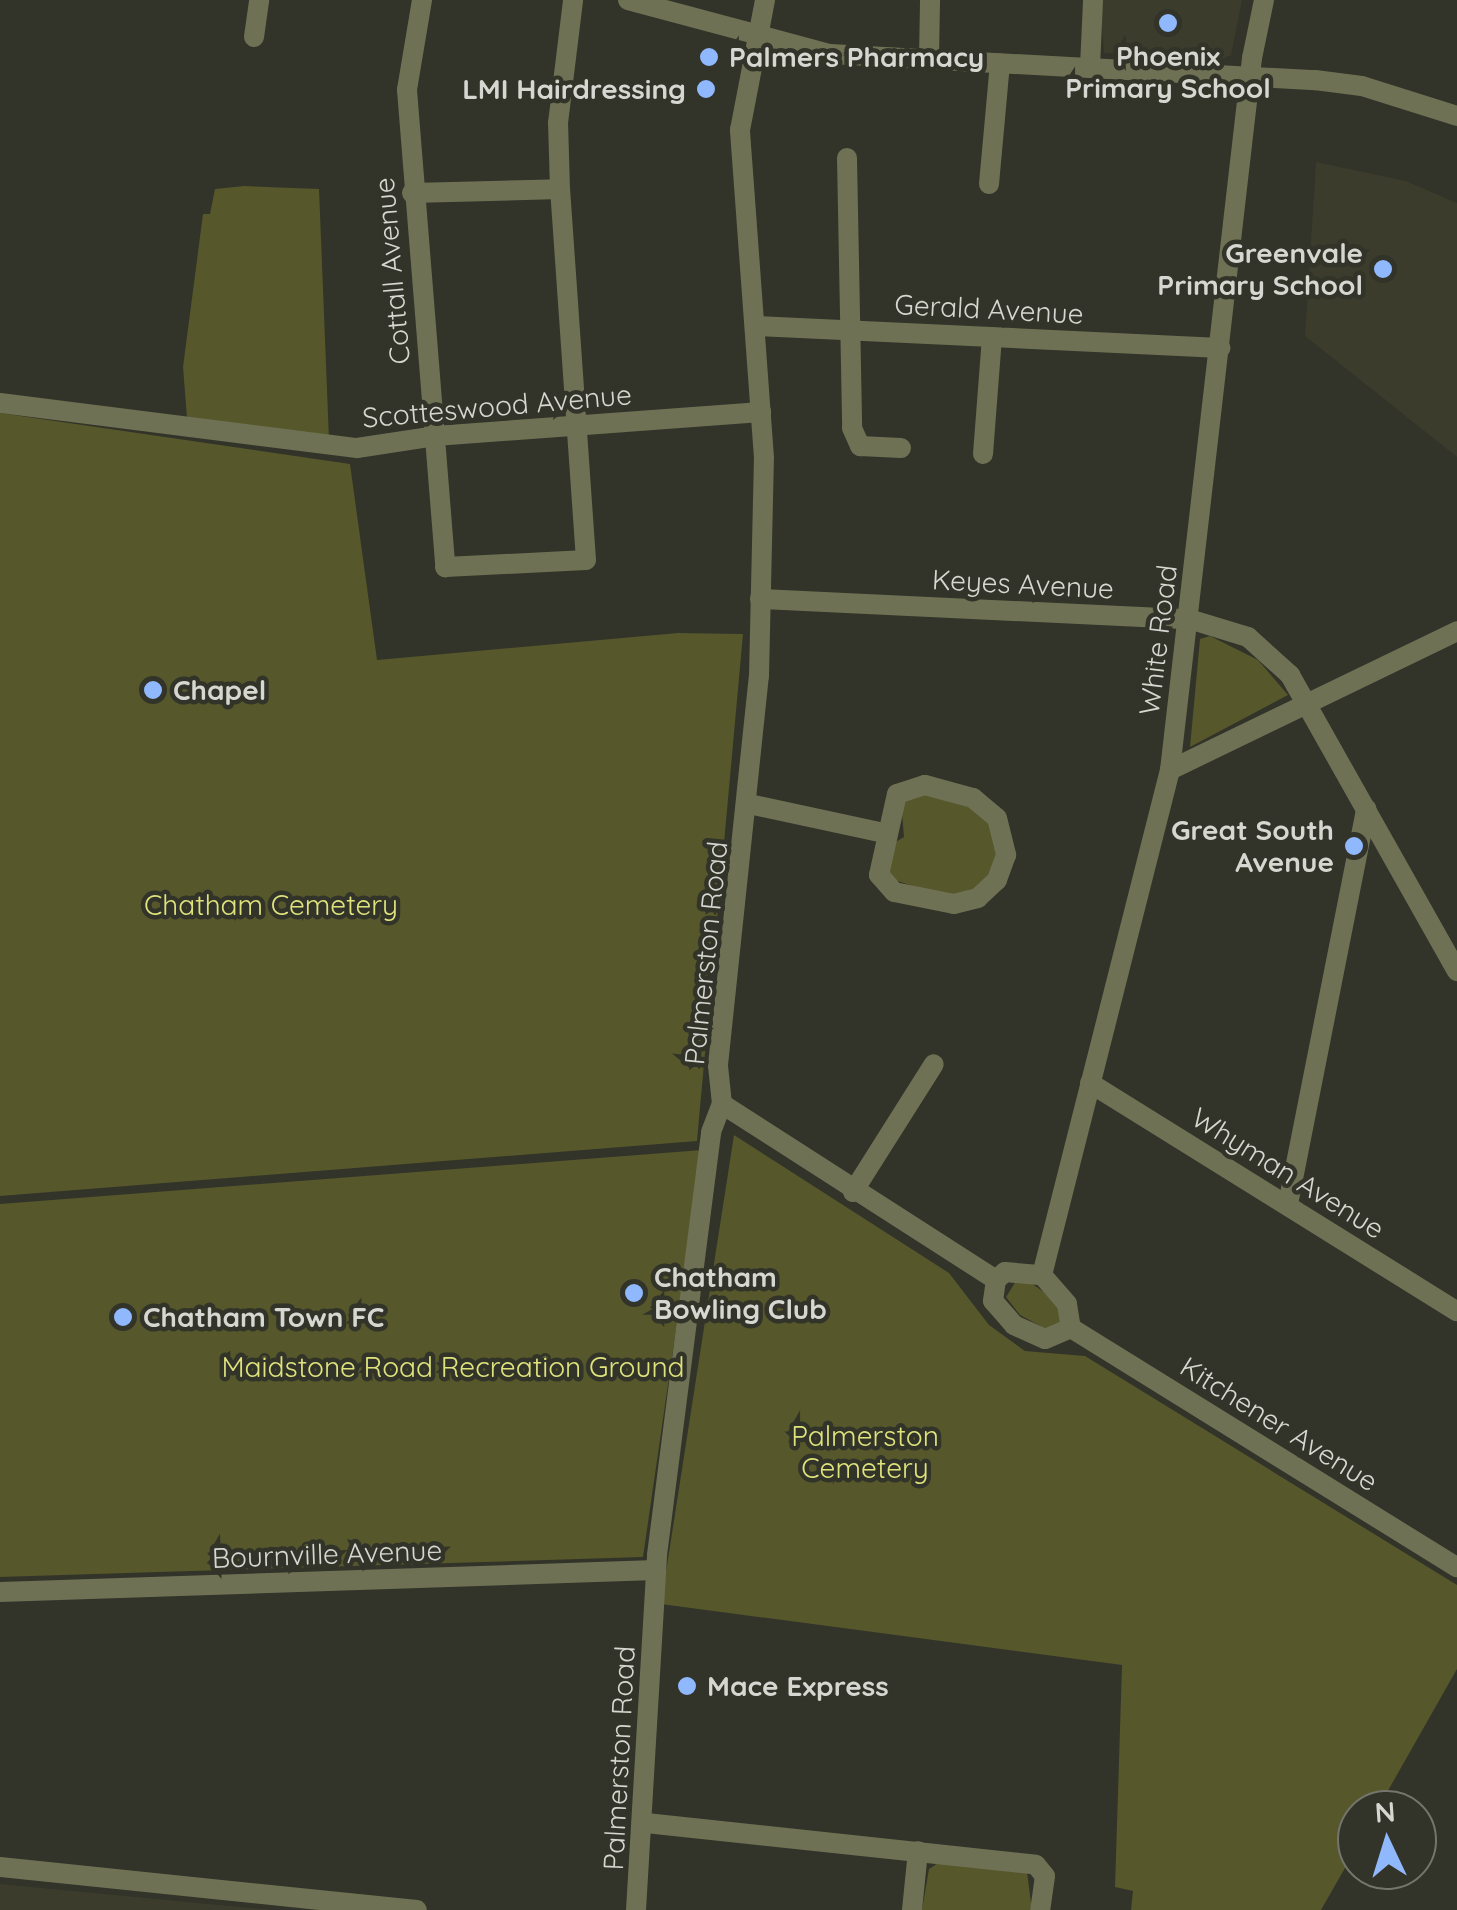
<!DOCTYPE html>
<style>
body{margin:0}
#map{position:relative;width:1457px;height:1910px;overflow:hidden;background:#323329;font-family:Quicksand,sans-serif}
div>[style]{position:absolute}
.built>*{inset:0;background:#3b3c2c}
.green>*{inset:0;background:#56572b}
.minor>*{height:20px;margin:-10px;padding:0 10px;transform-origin:10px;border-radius:10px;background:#6f7154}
.dots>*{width:28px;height:28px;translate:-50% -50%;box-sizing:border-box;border:5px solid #323329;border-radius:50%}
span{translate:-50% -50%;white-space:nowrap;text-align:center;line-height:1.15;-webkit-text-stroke:9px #323329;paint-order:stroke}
.poi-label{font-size:28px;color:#d6d7d0;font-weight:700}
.left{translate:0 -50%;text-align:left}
.right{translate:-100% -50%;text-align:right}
.street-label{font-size:28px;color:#d6d7d0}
.park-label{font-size:28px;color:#dfe37c}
.north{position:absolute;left:1337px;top:1790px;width:100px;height:100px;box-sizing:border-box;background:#323329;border:2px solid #74756c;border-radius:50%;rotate:356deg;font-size:28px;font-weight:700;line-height:40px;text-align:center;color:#d6d7d0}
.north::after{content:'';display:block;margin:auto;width:35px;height:45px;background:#90b8fd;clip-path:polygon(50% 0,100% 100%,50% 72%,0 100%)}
</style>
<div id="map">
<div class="built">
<i style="clip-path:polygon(1100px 0,1242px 0,1231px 55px,1222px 59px,1104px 53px)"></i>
<i style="clip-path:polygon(1316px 162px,1406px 181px,1457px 203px,1457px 457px,1305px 336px)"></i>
<i style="clip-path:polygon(0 1884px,273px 1910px,0 1910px)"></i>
</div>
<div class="green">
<i style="clip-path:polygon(244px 186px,319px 189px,329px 439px,187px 418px,183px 367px,203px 214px,210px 214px,215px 189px)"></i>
<i style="clip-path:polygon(0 413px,350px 464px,377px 660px,678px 633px,743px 634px,697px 1141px,0 1196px)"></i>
<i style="clip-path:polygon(1210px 636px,1258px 660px,1288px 695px,1190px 747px,1200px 639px)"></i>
<i style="clip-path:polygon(918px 792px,982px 811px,999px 842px,988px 882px,954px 899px,888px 878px,889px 846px,904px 837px,901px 802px)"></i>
<i style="clip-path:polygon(734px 1135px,949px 1273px,989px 1325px,1025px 1351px,1085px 1356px,1457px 1585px,1457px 1669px,1377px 1810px,1357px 1810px,1357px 1847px,1321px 1910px,1131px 1910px,1133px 1891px,1115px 1887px,1122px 1665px,661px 1604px)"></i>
<i style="clip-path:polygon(702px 1150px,643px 1557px,0 1577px,0 1204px)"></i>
<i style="clip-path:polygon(1016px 1281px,1031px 1283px,1058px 1302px,1064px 1322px,1046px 1329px,1020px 1315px,1006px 1297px)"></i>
<i style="clip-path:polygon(938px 1863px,1027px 1872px,1032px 1910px,922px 1910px,929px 1869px)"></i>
</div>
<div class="minor">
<i style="left:422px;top:0;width:91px;rotate:99.5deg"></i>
<i style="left:407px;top:90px;width:479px;rotate:85.4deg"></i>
<i style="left:445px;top:567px;width:141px;rotate:-2.8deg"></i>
<i style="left:586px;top:560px;width:372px;rotate:-94deg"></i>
<i style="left:560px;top:189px;width:66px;rotate:-91.7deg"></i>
<i style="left:558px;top:123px;width:124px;rotate:-83deg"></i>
<i style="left:628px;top:0;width:209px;rotate:15deg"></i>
<i style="left:830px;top:54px;width:486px;rotate:3.1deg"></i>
<i style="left:1315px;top:80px;width:47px;rotate:7.3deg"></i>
<i style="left:1362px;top:86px;width:100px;rotate:17.5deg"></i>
<i style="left:254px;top:37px;width:37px;rotate:-82deg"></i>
<i style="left:929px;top:59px;width:59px;rotate:-89deg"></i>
<i style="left:1090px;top:67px;width:67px;rotate:-87.4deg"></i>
<i style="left:847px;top:158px;width:270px;rotate:88.9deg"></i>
<i style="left:852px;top:428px;width:20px;rotate:66deg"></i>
<i style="left:860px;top:446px;width:41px;rotate:2.8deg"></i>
<i style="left:989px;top:184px;width:121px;rotate:-84.8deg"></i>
<i style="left:412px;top:193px;width:148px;rotate:-1.5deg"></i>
<i style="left:756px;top:326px;width:465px;rotate:2.7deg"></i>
<i style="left:0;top:403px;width:360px;rotate:7.2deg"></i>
<i style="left:357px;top:448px;width:79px;rotate:-8.7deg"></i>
<i style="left:435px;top:436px;width:327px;rotate:-4.2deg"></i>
<i style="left:983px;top:454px;width:117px;rotate:-85.6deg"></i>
<i style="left:760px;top:599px;width:429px;rotate:2.7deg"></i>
<i style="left:1189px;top:619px;width:62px;rotate:17deg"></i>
<i style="left:1248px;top:637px;width:57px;rotate:42.1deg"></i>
<i style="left:1290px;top:675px;width:340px;rotate:60.6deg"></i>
<i style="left:1170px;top:770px;width:319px;rotate:-25.8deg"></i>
<i style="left:925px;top:785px;width:50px;rotate:15.2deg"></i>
<i style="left:973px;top:798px;width:31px;rotate:40deg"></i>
<i style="left:997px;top:818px;width:38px;rotate:76deg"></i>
<i style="left:1006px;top:855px;width:27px;rotate:110deg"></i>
<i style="left:997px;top:880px;width:26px;rotate:137deg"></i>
<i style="left:978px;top:898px;width:25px;rotate:166deg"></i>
<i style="left:954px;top:904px;width:61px;rotate:-168.7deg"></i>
<i style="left:894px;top:892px;width:23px;rotate:-131deg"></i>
<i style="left:879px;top:875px;width:83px;rotate:-77.5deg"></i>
<i style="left:897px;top:794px;width:29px;rotate:-18deg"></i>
<i style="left:749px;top:804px;width:138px;rotate:12.1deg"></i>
<i style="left:1090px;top:1083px;width:432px;rotate:31.9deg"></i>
<i style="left:722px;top:1104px;width:326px;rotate:32.7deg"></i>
<i style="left:853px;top:1192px;width:151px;rotate:-57.7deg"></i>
<i style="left:1288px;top:1204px;width:403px;rotate:-78.8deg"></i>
<i style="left:1005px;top:1272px;width:37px;rotate:5deg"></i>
<i style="left:1042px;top:1275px;width:38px;rotate:49deg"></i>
<i style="left:1067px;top:1304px;width:24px;rotate:81deg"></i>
<i style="left:1071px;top:1328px;width:28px;rotate:157deg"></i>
<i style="left:1045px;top:1339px;width:34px;rotate:-156deg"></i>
<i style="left:1014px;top:1325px;width:32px;rotate:-131deg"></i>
<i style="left:993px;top:1301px;width:21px;rotate:-82deg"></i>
<i style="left:996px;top:1280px;width:12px;rotate:-42deg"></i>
<i style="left:1042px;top:1275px;width:521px;rotate:-75.78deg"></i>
<i style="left:1170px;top:770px;width:717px;rotate:-83.43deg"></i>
<i style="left:1252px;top:58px;width:59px;rotate:-78.3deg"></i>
<i style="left:1071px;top:1328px;width:454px;rotate:31.8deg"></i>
<i style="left:0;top:1592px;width:656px;rotate:-1.92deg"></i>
<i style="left:646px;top:1823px;width:392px;rotate:6.1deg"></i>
<i style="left:1036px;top:1865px;width:14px;rotate:51deg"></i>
<i style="left:1045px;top:1876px;width:34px;rotate:98deg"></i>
<i style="left:0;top:1867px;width:419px;rotate:5.9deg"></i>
<i style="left:636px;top:1910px;width:356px;rotate:-86.6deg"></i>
<i style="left:657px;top:1555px;width:426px;rotate:-82.7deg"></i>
<i style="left:711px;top:1132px;width:30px;rotate:-69deg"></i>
<i style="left:722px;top:1104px;width:39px;rotate:-96deg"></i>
<i style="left:718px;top:1065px;width:391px;rotate:-84deg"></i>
<i style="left:759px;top:676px;width:218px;rotate:-88.7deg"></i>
<i style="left:764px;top:458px;width:329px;rotate:-94.2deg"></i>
<i style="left:740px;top:130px;width:132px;rotate:-79.1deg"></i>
<i style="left:912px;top:1910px;width:59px;rotate:-84.2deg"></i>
</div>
<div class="dots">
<i style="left:1168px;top:23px;background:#90b8fd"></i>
<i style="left:709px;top:57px;background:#90b8fd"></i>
<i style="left:706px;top:89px;background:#90b8fd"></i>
<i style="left:1383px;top:269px;background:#90b8fd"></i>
<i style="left:153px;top:690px;background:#90b8fd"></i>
<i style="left:1354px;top:846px;background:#90b8fd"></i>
<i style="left:634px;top:1293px;background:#90b8fd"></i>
<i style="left:123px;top:1317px;background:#90b8fd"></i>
<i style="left:687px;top:1686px;background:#90b8fd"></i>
</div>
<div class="poi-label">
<span style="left:1168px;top:72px">Phoenix<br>Primary School</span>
<span class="left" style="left:729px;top:57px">Palmers Pharmacy</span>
<span class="right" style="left:686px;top:89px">LMI Hairdressing</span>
<span class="right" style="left:1363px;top:269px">Greenvale<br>Primary School</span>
<span class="left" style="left:173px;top:690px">Chapel</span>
<span class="right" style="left:1334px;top:846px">Great South<br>Avenue</span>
<span class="left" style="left:654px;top:1293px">Chatham<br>Bowling Club</span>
<span class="left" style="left:143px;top:1317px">Chatham Town FC</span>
<span class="left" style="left:707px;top:1686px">Mace Express</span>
</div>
<div class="street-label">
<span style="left:392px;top:271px;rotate:-95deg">Cottall Avenue</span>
<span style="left:989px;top:309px;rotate:3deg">Gerald Avenue</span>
<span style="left:497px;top:406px;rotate:-5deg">Scotteswood Avenue</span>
<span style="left:1023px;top:584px;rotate:3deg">Keyes Avenue</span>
<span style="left:1158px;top:640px;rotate:-83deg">White Road</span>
<span style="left:706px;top:953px;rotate:-84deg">Palmerston Road</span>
<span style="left:1288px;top:1173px;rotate:32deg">Whyman Avenue</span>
<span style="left:1279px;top:1424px;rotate:32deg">Kitchener Avenue</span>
<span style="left:327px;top:1554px;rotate:-2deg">Bournville Avenue</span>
<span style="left:619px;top:1758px;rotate:-87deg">Palmerston Road</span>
</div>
<div class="park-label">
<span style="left:271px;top:905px">Chatham Cemetery</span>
<span style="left:453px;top:1367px">Maidstone Road Recreation Ground</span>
<span style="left:865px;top:1452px">Palmerston<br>Cemetery</span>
</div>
<div class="north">N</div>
</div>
